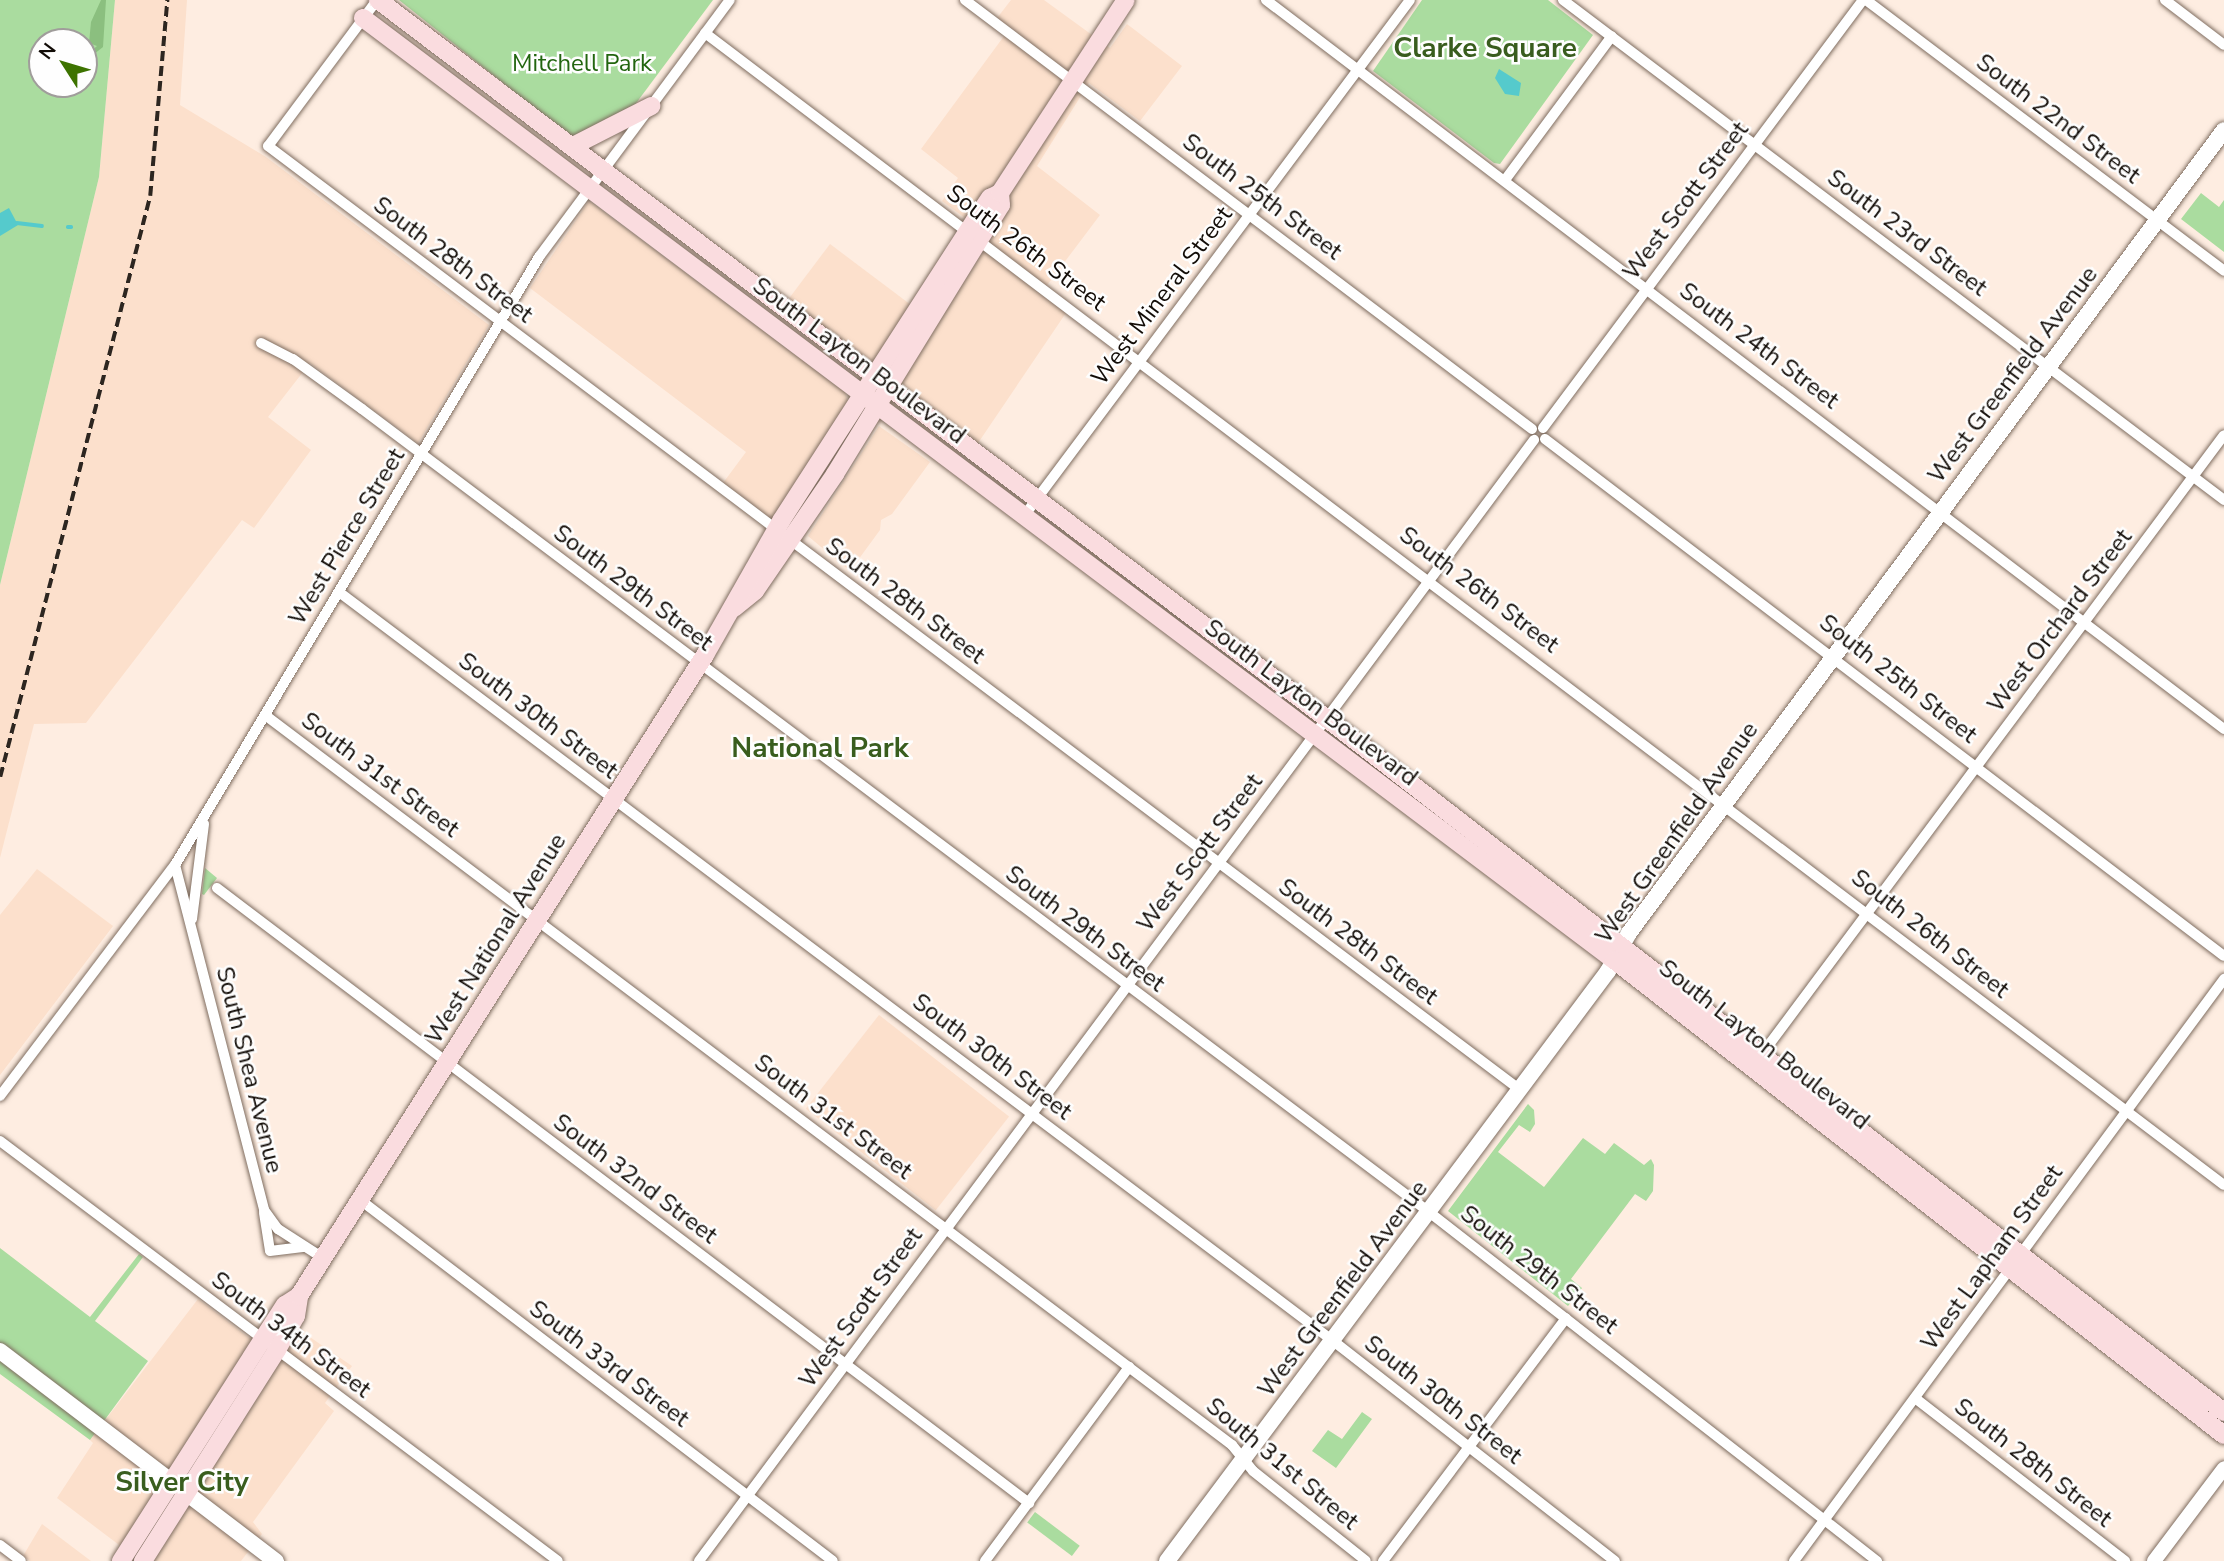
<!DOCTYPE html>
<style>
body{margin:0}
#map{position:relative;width:2224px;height:1561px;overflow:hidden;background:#feede1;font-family:"Nunito Sans",sans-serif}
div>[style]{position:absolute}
.built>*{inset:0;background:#fce0cc;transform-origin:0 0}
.green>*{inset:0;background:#aadc9f;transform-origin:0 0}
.forest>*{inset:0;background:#8bbf7f}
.water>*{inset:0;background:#55cacc}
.stream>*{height:3.5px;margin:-1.75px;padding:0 1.75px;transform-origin:1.75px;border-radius:1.75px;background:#55cacc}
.roads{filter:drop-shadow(0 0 2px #7f6d60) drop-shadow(0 0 2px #7f6d60)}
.minor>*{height:10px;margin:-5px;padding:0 5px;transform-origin:5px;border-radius:5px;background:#fff}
.tertiary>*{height:14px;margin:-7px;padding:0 7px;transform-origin:7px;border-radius:7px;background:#fff}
.secondary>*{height:16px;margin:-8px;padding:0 8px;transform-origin:8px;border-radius:8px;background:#fff}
.primary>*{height:18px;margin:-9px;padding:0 9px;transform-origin:9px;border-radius:9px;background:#fadcdf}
.rail>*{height:3.5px;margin-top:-1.75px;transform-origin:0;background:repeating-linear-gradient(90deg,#2d2620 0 10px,transparent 0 15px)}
span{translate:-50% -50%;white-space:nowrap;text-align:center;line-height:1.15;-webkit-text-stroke:5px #fefefe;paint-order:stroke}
.park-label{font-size:24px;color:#22650f}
.street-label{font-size:24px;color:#120c07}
.quarter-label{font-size:28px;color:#395d1e;font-weight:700}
.north{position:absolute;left:28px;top:28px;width:70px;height:70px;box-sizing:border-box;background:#fefefe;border:2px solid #a09d9b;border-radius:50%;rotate:307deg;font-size:19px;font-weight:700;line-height:28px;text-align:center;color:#120c07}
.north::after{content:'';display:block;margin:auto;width:24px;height:32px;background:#3d7300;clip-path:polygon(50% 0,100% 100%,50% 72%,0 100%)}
</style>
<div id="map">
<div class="built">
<i style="clip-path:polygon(115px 0,187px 0,180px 105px,266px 157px,489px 325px,418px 443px,310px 363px,268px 417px,311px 450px,254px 528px,242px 520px,86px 723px,34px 724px,0 858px,0 585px,99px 177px)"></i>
<i style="clip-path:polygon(1011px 0,1044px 0,1110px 48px,1127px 24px,1182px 66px,1140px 121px,1089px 83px,1037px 166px,1100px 215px,1045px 288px,1070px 307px,976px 446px,898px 385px,992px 238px,942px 201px,958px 178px,921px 149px,1007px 32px,994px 22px)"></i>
<i style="clip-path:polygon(589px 201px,845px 392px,848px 402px,773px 520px,723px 483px,746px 452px,530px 288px)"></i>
<i style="left:830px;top:244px;width:109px;height:76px;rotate:37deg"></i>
<i style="clip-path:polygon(879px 426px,930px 462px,892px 514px,881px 520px,880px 530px,850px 571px,808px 536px)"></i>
<i style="clip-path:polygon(37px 869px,113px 926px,0 1075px,0 915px)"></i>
<i style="left:879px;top:1015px;width:165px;height:119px;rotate:38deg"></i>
<i style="clip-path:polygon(198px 1299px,252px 1340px,272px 1311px,352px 1366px,325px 1403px,334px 1411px,253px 1522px,262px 1534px,241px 1561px,132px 1561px,135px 1557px,57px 1498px,93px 1443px,90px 1440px)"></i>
<i style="clip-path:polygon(42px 1524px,91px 1561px,30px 1561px,23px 1556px)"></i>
</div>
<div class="green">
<i style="clip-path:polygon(evenodd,0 0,115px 0,99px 177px,0 585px,0 0,42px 42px,84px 42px,84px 84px,42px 84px,42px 42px)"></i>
<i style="clip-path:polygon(399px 0,713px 0,634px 106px,572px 138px)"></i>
<i style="clip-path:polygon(1422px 0,1548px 0,1593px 35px,1500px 164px,1494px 163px,1373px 71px)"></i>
<i style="clip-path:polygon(2201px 193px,2219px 207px,2224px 200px,2224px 252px,2181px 219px)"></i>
<i style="clip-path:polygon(205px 868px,217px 878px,204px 895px,202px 894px)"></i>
<i style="clip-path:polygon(1528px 1104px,1534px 1110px,1535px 1124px,1530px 1132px,1519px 1125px,1498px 1152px,1544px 1187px,1583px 1138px,1605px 1154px,1614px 1143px,1644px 1165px,1651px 1159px,1654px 1165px,1653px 1191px,1646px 1201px,1635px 1194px,1571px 1279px,1582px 1288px,1568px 1306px,1448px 1211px)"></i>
<i style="clip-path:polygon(0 1248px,90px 1317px,139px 1254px,143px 1257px,95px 1321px,148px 1361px,90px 1440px,0 1374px)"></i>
<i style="clip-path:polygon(1362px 1412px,1372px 1419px,1336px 1468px,1312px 1451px,1328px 1430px,1342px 1439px)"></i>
<i style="left:1035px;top:1512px;width:56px;height:13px;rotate:37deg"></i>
</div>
<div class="forest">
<i style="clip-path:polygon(101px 0,106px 0,103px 47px,89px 58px,87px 55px,97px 46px,89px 43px,91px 22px)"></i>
</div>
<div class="water">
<i style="clip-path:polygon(1499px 69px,1521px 83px,1519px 96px,1505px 94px,1495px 78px)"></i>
<i style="clip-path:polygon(9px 208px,18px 225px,0 236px,0 213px)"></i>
</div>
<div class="stream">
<i style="left:17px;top:223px;width:25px;rotate:7deg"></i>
<i style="left:68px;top:227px;width:3px"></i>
</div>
<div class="roads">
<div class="minor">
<i style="left:377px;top:0;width:182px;rotate:126.7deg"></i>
<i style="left:268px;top:146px;width:1567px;rotate:37.01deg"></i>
<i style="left:965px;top:0;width:711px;rotate:37.11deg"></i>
<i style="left:1266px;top:0;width:1204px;rotate:37.27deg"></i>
<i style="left:1563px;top:0;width:829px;rotate:37.1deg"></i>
<i style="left:1866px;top:0;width:449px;rotate:37.1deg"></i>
<i style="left:2165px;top:0;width:74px;rotate:37.3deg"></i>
<i style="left:705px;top:33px;width:1906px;rotate:37.18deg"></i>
<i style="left:1505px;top:180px;width:179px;rotate:-53.4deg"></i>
<i style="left:261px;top:343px;width:36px;rotate:27deg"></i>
<i style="left:293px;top:359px;width:85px;rotate:35.9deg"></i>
<i style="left:362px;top:409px;width:1335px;rotate:36.96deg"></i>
<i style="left:1429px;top:1212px;width:568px;rotate:37.92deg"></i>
<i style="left:1543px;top:428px;width:534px;rotate:-53.22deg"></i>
<i style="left:1545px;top:439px;width:853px;rotate:37.29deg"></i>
<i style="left:1024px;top:516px;width:644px;rotate:-53.2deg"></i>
<i style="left:339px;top:592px;width:1243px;rotate:36.99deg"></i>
<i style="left:1332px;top:1340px;width:359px;rotate:38deg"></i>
<i style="left:265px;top:715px;width:1212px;rotate:37.05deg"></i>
<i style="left:1232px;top:1445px;width:33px;rotate:51deg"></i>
<i style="left:1253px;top:1471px;width:144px;rotate:38.5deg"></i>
<i style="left:175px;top:865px;width:356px;rotate:75.5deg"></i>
<i style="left:264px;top:1210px;width:24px;rotate:54deg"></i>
<i style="left:278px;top:1229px;width:54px;rotate:32.8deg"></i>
<i style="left:217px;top:888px;width:1019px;rotate:37.14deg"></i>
<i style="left:192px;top:919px;width:96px;rotate:-82.8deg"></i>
<i style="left:1759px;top:1058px;width:777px;rotate:-53.26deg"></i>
<i style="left:0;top:1096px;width:290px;rotate:-52.9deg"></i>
<i style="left:175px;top:865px;width:709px;rotate:-59.09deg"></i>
<i style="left:539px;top:257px;width:320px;rotate:-53.4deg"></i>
<i style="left:0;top:1141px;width:698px;rotate:36.97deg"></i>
<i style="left:359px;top:1199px;width:596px;rotate:37.37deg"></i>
<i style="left:264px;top:1213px;width:38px;rotate:81deg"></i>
<i style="left:270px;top:1251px;width:35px;rotate:-7deg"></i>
<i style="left:1915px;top:1398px;width:266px;rotate:37.8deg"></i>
<i style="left:0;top:1545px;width:26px;rotate:37deg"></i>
<i style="left:699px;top:1561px;width:1398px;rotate:-53.32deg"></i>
<i style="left:985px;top:1561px;width:242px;rotate:-53.4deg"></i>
<i style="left:1383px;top:1561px;width:304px;rotate:-53deg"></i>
<i style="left:1794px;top:1561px;width:724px;rotate:-53.54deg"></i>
</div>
<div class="tertiary">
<i style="left:2154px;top:1561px;width:116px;rotate:-53deg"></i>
</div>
<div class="secondary">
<i style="left:0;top:1351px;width:347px;rotate:37.3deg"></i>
<i style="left:1167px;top:1561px;width:737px;rotate:-53.22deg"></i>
<i style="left:1608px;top:971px;width:43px;rotate:-61.1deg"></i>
<i style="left:1629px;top:933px;width:999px;rotate:-53.46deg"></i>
</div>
<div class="primary">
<i style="left:378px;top:0;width:1189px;rotate:37.14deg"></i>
<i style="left:1326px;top:718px;width:1135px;rotate:37.7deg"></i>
<i style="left:363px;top:18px;width:1566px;rotate:36.98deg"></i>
<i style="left:1614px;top:960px;width:773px;rotate:37.91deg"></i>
<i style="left:573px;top:146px;width:88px;rotate:-27.1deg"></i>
<i style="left:734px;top:608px;width:27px;rotate:-39deg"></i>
<i style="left:755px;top:591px;width:142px;rotate:-55.6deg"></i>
<i style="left:835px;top:474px;width:288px;rotate:-58.4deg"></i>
<i style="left:986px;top:229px;width:28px;rotate:-58deg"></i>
<i style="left:1001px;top:205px;width:12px;rotate:-95deg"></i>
<i style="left:121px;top:1561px;width:304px;rotate:-57.4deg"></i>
<i style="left:285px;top:1305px;width:17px;rotate:-33deg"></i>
<i style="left:143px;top:1561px;width:250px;rotate:-57.6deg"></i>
<i style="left:277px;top:1350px;width:39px;rotate:-61deg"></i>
<i style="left:296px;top:1316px;width:20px;rotate:-81deg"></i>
<i style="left:299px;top:1296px;width:759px;rotate:-57.65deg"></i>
<i style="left:705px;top:655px;width:154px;rotate:-60.4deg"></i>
<i style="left:781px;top:521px;width:358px;rotate:-57.2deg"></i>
<i style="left:975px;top:220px;width:27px;rotate:-56deg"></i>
<i style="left:990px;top:198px;width:11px;rotate:-27deg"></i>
<i style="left:1000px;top:193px;width:230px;rotate:-56.9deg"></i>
</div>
</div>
<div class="rail">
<i style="left:0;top:777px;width:600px;rotate:-75.52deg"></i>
<i style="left:150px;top:196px;width:197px;rotate:-85deg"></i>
</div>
<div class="park-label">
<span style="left:582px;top:64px">Mitchell Park</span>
</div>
<div class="street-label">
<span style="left:2058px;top:119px;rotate:37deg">South 22nd Street</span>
<span style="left:1262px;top:197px;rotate:37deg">South 25th Street</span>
<span style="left:1686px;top:201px;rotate:-53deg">West Scott Street</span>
<span style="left:1907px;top:233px;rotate:37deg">South 23rd Street</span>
<span style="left:1026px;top:248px;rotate:37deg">South 26th Street</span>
<span style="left:453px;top:260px;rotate:37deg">South 28th Street</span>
<span style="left:1162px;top:296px;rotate:-53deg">West Mineral Street</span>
<span style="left:1759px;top:346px;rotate:37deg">South 24th Street</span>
<span style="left:859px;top:361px;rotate:37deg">South Layton Boulevard</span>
<span style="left:2013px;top:375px;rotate:-53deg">West Greenfield Avenue</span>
<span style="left:347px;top:537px;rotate:-59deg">West Pierce Street</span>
<span style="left:633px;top:588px;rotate:37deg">South 29th Street</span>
<span style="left:1479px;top:590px;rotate:37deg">South 26th Street</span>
<span style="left:905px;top:601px;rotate:37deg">South 28th Street</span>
<span style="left:2060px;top:621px;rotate:-53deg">West Orchard Street</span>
<span style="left:1898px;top:679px;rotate:38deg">South 25th Street</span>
<span style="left:1311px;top:703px;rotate:37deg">South Layton Boulevard</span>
<span style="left:538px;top:716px;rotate:37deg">South 30th Street</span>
<span style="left:380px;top:775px;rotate:37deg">South 31st Street</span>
<span style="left:1677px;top:833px;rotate:-55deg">West Greenfield Avenue</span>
<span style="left:1200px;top:853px;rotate:-53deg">West Scott Street</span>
<span style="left:1085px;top:929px;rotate:37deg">South 29th Street</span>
<span style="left:1930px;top:934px;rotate:38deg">South 26th Street</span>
<span style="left:496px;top:939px;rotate:-58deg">West National Avenue</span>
<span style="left:1358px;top:942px;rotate:37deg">South 28th Street</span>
<span style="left:1764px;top:1045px;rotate:38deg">South Layton Boulevard</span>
<span style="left:992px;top:1057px;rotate:37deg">South 30th Street</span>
<span style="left:249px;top:1070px;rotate:76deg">South Shea Avenue</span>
<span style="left:833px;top:1117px;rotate:37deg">South 31st Street</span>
<span style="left:635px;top:1179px;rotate:37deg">South 32nd Street</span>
<span style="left:1992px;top:1258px;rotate:-54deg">West Lapham Street</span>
<span style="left:1539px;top:1270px;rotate:38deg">South 29th Street</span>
<span style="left:1343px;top:1289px;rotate:-53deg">West Greenfield Avenue</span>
<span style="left:861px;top:1308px;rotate:-54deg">West Scott Street</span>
<span style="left:291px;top:1335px;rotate:37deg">South 34th Street</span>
<span style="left:609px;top:1364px;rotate:37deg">South 33rd Street</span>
<span style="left:1443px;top:1400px;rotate:38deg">South 30th Street</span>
<span style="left:2033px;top:1463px;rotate:38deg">South 28th Street</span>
<span style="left:1282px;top:1464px;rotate:40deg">South 31st Street</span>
</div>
<div class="quarter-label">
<span style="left:1485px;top:48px">Clarke Square</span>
<span style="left:820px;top:748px">National Park</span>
<span style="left:182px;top:1482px">Silver City</span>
</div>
<div class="north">N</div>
</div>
